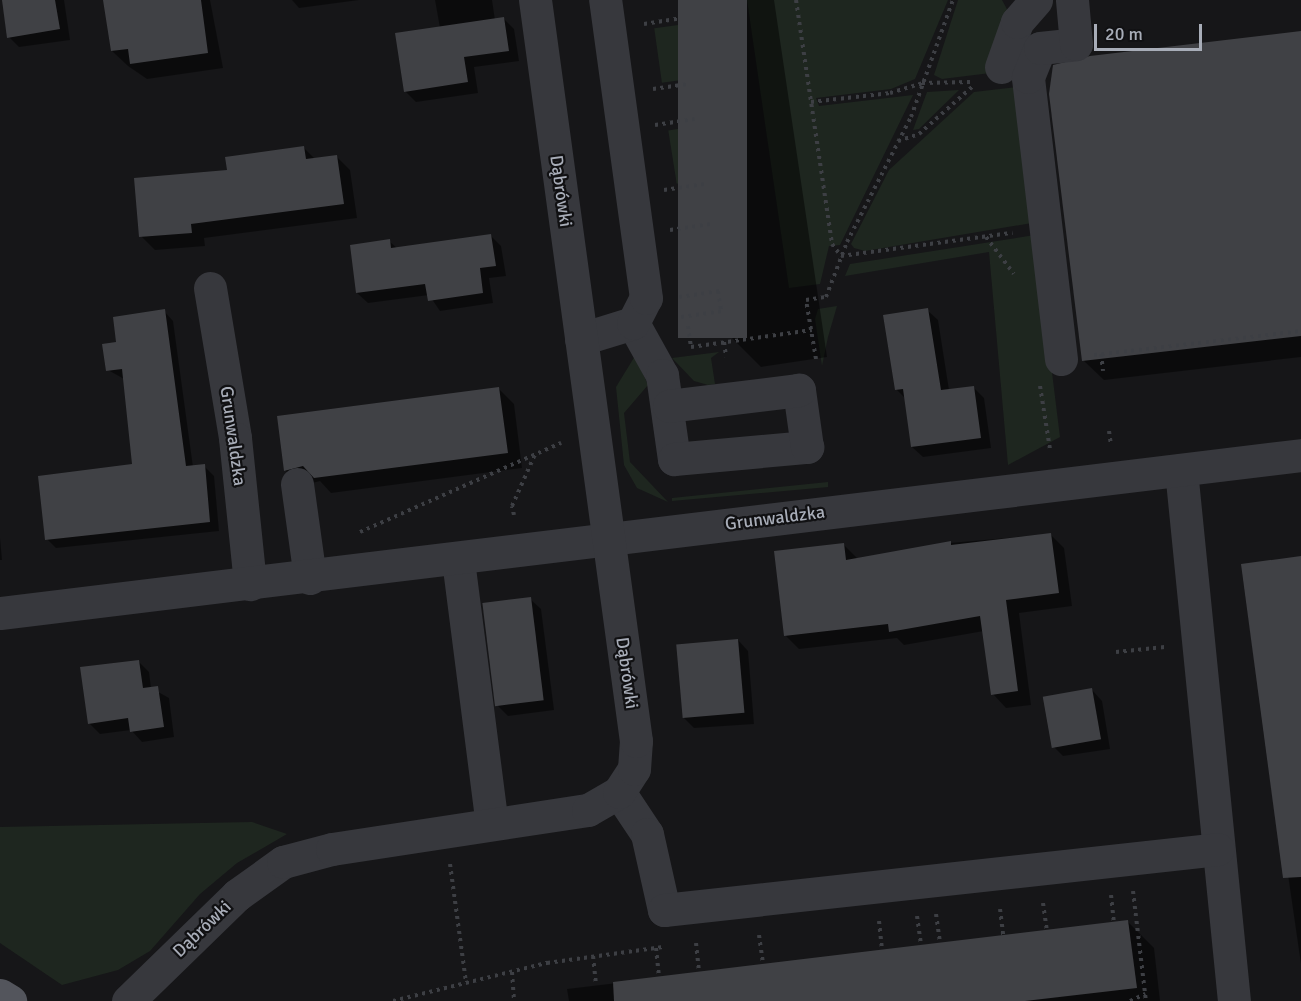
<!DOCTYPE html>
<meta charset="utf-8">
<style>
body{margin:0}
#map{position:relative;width:1301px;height:1001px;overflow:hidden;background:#161618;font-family:Signika,sans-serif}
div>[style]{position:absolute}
.green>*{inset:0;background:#1e261f;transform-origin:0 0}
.shadow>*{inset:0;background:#0007}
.building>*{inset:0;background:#404145;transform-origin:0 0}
.path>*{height:4px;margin-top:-2px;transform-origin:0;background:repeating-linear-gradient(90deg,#3d3f44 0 3px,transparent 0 7.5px)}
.minor>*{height:33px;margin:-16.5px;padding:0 16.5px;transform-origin:16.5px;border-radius:16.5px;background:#37383d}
.major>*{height:33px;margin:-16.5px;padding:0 16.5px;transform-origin:16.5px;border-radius:16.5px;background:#53555c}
span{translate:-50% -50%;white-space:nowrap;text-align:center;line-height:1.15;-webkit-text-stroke:4.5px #111113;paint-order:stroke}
.street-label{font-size:18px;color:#a8adb8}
.scale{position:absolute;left:1094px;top:24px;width:108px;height:27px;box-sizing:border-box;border:3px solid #a8adb8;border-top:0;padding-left:8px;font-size:18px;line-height:21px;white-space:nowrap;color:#a8adb8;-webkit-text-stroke:4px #111113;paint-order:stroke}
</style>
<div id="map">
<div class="green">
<i style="clip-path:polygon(747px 0,948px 0,915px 79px,891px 89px,816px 98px,819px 106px,913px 95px,840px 245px,829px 246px,820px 284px,789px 288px)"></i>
<i style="clip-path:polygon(958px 0,1002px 0,1016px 26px,1015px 70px,942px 79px,934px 75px)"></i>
<i style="left:678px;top:25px;width:55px;height:24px;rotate:82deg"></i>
<i style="clip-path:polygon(1017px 87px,1032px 223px,865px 251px,854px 248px,851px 244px,889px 170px,974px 92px)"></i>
<i style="clip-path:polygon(959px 90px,919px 129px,913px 130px,927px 92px)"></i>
<i style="left:690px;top:127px;width:54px;height:22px;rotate:81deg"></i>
<i style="left:707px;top:233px;width:52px;height:24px;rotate:82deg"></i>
<i style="clip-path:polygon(1035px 235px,1060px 437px,1008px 465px,989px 252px,845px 276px,850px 264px)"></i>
<i style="clip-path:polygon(837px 306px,828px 337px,822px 366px,815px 319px,818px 309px)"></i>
<i style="clip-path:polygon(719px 352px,711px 358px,715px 384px,708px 385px,694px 381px,672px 358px)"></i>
<i style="clip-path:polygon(635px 356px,648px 385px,624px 413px,630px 462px,668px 502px,637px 488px,624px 465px,616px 387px)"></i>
<i style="clip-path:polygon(828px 482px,828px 487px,672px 501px,672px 498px)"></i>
<i style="clip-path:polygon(252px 822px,287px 834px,237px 863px,200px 894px,150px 951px,118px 970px,62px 985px,0 943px,0 827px)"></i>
</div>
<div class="shadow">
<i style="clip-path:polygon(3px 0,64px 0,70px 40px,19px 47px,9px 37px)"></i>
<i style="clip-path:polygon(123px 0,210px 0,223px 68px,147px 79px,128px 66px,112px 51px)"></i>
<i style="clip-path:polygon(292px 0,359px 0,299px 8px)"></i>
<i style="clip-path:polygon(435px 0,492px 0,495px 20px,504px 19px,514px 29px,519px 61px,474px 67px,478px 93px,416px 102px,405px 91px,440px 28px)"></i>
<i style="clip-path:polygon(680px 0,774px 0,827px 357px,761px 367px,728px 334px)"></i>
<i style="clip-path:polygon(1301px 32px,1301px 357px,1104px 380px,1084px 361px)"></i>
<i style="clip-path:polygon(304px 148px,315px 159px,336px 156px,350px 170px,357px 218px,204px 238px,205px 246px,155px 250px,141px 236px,229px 172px)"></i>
<i style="clip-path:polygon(490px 235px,501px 246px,506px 276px,489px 278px,493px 303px,440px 311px,429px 295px,368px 303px,357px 293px,389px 241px,398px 249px)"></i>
<i style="clip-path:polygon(927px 310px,938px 320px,949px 390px,973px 387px,984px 398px,991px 448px,923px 457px,912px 447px,906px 399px,896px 389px)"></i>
<i style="clip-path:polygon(164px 311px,173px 321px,193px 467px,204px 466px,214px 476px,219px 531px,56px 548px,47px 539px,134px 465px,124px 379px,108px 370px,118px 343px)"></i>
<i style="clip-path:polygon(499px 389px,514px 404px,522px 468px,331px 493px,320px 481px,301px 486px,285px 470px)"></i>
<i style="clip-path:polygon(1050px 534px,1064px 548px,1072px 606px,1019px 613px,1031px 705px,1006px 708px,993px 694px,984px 631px,904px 645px,897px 638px,799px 649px,786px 636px,844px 545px,858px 559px,950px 543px)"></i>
<i style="clip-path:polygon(0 538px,2px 560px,0 560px)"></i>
<i style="clip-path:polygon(1301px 558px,1301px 964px,1243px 565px)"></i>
<i style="clip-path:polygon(530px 599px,541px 609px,554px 710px,508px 716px,497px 705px)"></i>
<i style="clip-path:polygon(738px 640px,748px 651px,754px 724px,694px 728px,683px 717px)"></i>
<i style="clip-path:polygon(138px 661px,149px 672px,151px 688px,169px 698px,174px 737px,142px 742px,131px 730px,100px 734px,89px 723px)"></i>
<i style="clip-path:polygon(1092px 690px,1102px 701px,1110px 749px,1063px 756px,1053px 746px)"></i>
<i style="clip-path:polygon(1128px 922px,1154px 948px,1160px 1001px,569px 1001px,567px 989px)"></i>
</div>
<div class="building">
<i style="clip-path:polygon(2px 0,55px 0,60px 29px,7px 38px)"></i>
<i style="clip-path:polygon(103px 0,201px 0,208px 53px,130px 64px,128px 49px,111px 51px)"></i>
<i style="left:678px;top:0;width:69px;height:338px"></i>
<i style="clip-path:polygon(504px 17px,509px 51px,464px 57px,468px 82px,404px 92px,395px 33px)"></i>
<i style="clip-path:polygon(1301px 31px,1301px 336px,1082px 361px,1049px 94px,1053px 65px,1090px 56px)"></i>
<i style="clip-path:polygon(304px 146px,306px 159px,337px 155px,344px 204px,191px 224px,192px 233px,139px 237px,134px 178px,227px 170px,225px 157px)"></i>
<i style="clip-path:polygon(491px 234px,496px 266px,480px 268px,483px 293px,428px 301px,425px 284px,356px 293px,350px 245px,390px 239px,391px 248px)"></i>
<i style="clip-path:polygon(928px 308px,941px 390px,974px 386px,981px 438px,911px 447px,903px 389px,895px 390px,883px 315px)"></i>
<i style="clip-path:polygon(165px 309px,186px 466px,205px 464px,210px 522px,45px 540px,38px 476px,132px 464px,122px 369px,106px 371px,102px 344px,116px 342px,113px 317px)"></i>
<i style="clip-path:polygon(499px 387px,508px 453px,314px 478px,303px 466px,284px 471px,277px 416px)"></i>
<i style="clip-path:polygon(1051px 533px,1059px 593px,1006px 600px,1018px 691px,991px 695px,980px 616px,889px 632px,888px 624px,784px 636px,774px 551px,844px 543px,846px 560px,951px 541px,951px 545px)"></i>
<i style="clip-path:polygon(1301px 556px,1301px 877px,1283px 878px,1241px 564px)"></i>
<i style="left:531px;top:597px;width:104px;height:49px;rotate:83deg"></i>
<i style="left:738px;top:639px;width:74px;height:62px;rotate:85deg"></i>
<i style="clip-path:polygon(139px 660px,143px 688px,158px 686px,164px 727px,130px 732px,128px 718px,88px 724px,80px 667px)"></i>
<i style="left:1092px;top:688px;width:52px;height:50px;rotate:80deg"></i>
<i style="clip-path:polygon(1128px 920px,1137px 988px,1025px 1001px,614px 1001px,613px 982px)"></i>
</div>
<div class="path">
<i style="left:796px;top:0;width:247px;rotate:81.6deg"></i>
<i style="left:832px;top:244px;width:15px;rotate:53deg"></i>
<i style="left:841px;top:256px;width:173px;rotate:-7.7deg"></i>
<i style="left:644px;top:24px;width:37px;rotate:-9deg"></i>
<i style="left:653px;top:89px;width:37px;rotate:-8deg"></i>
<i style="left:811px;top:102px;width:80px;rotate:-6.5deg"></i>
<i style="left:890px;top:93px;width:34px;rotate:-17deg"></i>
<i style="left:922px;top:83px;width:48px;rotate:-1.2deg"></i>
<i style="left:655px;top:125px;width:40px;rotate:-8.5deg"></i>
<i style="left:898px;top:141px;width:22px;rotate:-18deg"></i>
<i style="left:919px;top:134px;width:72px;rotate:-41.6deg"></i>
<i style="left:664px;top:190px;width:41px;rotate:-8.3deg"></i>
<i style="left:670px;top:230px;width:41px;rotate:-8.3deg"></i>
<i style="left:986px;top:237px;width:46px;rotate:52.9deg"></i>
<i style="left:718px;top:291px;width:20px;rotate:81deg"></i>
<i style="left:679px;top:297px;width:41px;rotate:-8.3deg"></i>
<i style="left:681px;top:317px;width:42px;rotate:-8.1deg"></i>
<i style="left:688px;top:326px;width:21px;rotate:82deg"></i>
<i style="left:691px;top:347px;width:122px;rotate:-8deg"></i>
<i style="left:724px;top:342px;width:15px;rotate:82deg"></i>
<i style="left:1101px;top:354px;width:17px;rotate:83deg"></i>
<i style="left:1094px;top:355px;width:208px;rotate:-6.6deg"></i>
<i style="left:816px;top:359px;width:60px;rotate:-99.6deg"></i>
<i style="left:806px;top:300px;width:20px;rotate:-9deg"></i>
<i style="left:826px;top:297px;width:59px;rotate:-69.1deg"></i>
<i style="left:847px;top:242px;width:140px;rotate:-62.9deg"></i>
<i style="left:911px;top:117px;width:124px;rotate:-70.3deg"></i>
<i style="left:1040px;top:386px;width:64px;rotate:81deg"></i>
<i style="left:1109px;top:431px;width:14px;rotate:82deg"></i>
<i style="left:514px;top:515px;width:9px;rotate:-103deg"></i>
<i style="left:512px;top:506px;width:59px;rotate:-66deg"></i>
<i style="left:360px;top:532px;width:220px;rotate:-23.9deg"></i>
<i style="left:1116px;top:652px;width:49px;rotate:-5.8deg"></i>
<i style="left:450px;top:864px;width:120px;rotate:82.3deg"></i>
<i style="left:1133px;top:891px;width:111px;rotate:83.3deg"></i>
<i style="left:1111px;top:895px;width:27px;rotate:84deg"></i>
<i style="left:1043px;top:903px;width:27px;rotate:82deg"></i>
<i style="left:1000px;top:909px;width:26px;rotate:83deg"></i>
<i style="left:936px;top:914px;width:29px;rotate:82deg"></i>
<i style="left:917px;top:916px;width:29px;rotate:82deg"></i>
<i style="left:879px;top:921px;width:29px;rotate:84deg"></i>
<i style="left:759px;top:935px;width:29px;rotate:82deg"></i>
<i style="left:696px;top:943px;width:29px;rotate:84deg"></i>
<i style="left:656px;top:948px;width:29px;rotate:84deg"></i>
<i style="left:593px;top:956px;width:28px;rotate:84deg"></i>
<i style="left:512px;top:972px;width:29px;rotate:86deg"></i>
<i style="left:393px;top:1001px;width:159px;rotate:-13.9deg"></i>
<i style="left:547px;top:963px;width:117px;rotate:-7.9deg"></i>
<i style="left:1130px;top:1001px;width:17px;rotate:-25deg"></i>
</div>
<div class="minor">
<i style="left:1001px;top:67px;width:48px;rotate:-70.4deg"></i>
<i style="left:1017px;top:22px;width:29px;rotate:-49deg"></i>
<i style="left:210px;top:288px;width:152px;rotate:80.5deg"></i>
<i style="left:235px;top:438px;width:147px;rotate:84.1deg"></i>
<i style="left:633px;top:323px;width:60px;rotate:60.9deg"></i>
<i style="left:662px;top:375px;width:85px;rotate:81.9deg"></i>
<i style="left:674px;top:459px;width:134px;rotate:-5.2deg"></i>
<i style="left:807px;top:447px;width:58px;rotate:-98deg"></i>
<i style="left:799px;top:390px;width:131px;rotate:173deg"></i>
<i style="left:581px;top:339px;width:54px;rotate:-17.1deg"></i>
<i style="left:633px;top:323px;width:28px;rotate:-63deg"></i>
<i style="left:646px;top:298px;width:301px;rotate:-97.8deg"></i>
<i style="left:1061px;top:359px;width:284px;rotate:-96.7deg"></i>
<i style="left:1028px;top:77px;width:31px;rotate:-68deg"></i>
<i style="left:1040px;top:48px;width:36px;rotate:-6deg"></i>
<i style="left:1076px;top:44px;width:44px;rotate:-95.2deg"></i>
<i style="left:1181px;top:470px;width:534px;rotate:84.3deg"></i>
<i style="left:297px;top:484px;width:95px;rotate:82.1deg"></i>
<i style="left:458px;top:560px;width:266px;rotate:82.7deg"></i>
<i style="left:0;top:613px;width:1311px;rotate:-6.92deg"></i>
<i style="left:619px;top:792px;width:50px;rotate:56.3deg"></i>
<i style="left:647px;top:834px;width:78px;rotate:77.4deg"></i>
<i style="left:664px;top:910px;width:557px;rotate:-6.28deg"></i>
<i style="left:128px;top:1001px;width:152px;rotate:-44.2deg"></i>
<i style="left:237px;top:895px;width:57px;rotate:-35.7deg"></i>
<i style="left:283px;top:862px;width:51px;rotate:-14.9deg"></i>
<i style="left:332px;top:849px;width:259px;rotate:-8.7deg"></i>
<i style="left:588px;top:810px;width:36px;rotate:-30deg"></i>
<i style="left:619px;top:792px;width:27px;rotate:-57deg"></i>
<i style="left:634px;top:769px;width:28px;rotate:-86deg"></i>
<i style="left:636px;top:741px;width:748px;rotate:-97.76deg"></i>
</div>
<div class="major">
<i style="left:0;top:995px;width:12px;rotate:31deg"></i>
</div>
<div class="street-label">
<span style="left:561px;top:191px;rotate:82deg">Dąbrówki</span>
<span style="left:233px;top:436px;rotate:82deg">Grunwaldzka</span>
<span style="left:775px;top:518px;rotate:-7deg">Grunwaldzka</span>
<span style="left:627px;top:673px;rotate:82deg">Dąbrówki</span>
<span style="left:202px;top:929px;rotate:-44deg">Dąbrówki</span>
</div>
<div class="scale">20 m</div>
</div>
